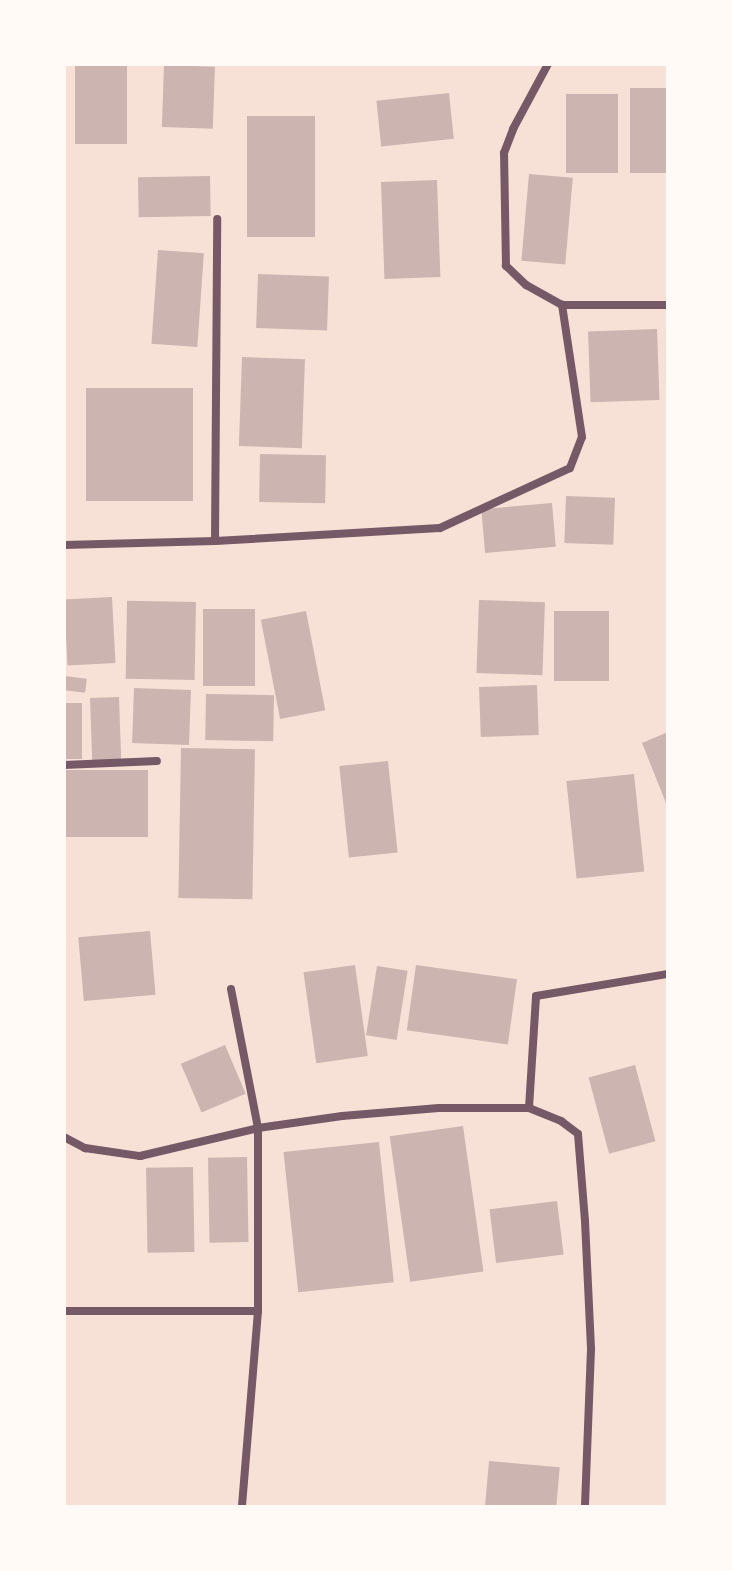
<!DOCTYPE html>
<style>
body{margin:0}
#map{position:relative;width:732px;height:1571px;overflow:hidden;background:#f7e1d7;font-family:"Asap Condensed",sans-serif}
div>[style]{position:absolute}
.building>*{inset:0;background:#ccb4b1;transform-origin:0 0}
.minor>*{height:8px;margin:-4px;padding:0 4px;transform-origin:4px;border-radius:4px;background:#755966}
span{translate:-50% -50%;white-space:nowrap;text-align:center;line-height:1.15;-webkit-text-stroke:8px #fffaf5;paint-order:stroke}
.frame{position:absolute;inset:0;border:66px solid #fffaf5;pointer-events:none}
</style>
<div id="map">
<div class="building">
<i style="left:75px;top:64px;width:52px;height:80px"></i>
<i style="left:164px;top:65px;width:51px;height:62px;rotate:2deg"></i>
<i style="left:668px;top:88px;width:85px;height:38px;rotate:90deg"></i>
<i style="left:449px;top:93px;width:46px;height:73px;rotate:84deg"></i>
<i style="left:566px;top:94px;width:52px;height:79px"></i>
<i style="left:315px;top:116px;width:121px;height:68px;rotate:90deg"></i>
<i style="left:529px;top:174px;width:44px;height:87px;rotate:5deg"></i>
<i style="left:210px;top:176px;width:40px;height:72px;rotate:89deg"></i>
<i style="left:437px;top:180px;width:97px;height:56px;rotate:88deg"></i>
<i style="left:158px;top:250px;width:46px;height:94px;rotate:4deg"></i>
<i style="left:258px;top:274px;width:71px;height:54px;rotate:2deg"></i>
<i style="left:657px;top:329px;width:71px;height:69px;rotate:88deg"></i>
<i style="left:242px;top:357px;width:63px;height:89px;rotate:2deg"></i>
<i style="left:193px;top:388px;width:113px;height:107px;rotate:90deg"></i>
<i style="left:260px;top:454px;width:66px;height:48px;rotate:1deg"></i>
<i style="left:566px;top:496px;width:49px;height:47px;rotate:2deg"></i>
<i style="left:552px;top:503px;width:44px;height:71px;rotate:85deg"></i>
<i style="left:112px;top:597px;width:66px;height:48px;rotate:87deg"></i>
<i style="left:479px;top:600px;width:66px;height:73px;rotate:2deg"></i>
<i style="left:196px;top:602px;width:78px;height:69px;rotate:91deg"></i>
<i style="left:203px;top:609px;width:52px;height:77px"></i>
<i style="left:306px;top:611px;width:101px;height:46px;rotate:79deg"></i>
<i style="left:554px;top:611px;width:55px;height:70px"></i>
<i style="left:64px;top:676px;width:23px;height:14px;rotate:7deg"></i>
<i style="left:537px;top:685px;width:50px;height:58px;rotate:88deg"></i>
<i style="left:134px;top:688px;width:57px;height:55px;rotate:2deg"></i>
<i style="left:206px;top:694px;width:68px;height:46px;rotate:1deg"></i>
<i style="left:119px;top:697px;width:63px;height:29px;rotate:88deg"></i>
<i style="left:82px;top:703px;width:56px;height:18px;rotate:90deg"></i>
<i style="clip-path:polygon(668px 732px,668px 808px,642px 743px)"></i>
<i style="left:181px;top:748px;width:74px;height:150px;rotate:1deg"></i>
<i style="left:388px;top:761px;width:92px;height:49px;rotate:84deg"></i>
<i style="left:64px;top:770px;width:84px;height:67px"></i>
<i style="left:634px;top:774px;width:98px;height:68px;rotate:84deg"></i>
<i style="left:150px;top:931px;width:64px;height:72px;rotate:85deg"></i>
<i style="left:355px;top:965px;width:92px;height:52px;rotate:82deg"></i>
<i style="left:416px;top:965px;width:102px;height:66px;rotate:8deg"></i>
<i style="left:377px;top:966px;width:31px;height:70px;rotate:9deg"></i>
<i style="left:225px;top:1045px;width:53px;height:48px;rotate:67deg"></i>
<i style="left:635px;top:1065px;width:79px;height:48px;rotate:75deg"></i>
<i style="left:463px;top:1126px;width:147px;height:74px;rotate:82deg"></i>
<i style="left:379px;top:1142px;width:141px;height:96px;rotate:84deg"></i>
<i style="left:247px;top:1157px;width:85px;height:39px;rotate:89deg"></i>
<i style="left:193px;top:1167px;width:85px;height:47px;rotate:89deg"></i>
<i style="left:557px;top:1201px;width:54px;height:68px;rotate:83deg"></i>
<i style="left:489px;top:1461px;width:71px;height:46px;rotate:5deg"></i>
</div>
<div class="minor">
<i style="left:562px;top:305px;width:106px"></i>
<i style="left:215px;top:541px;width:322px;rotate:-89.6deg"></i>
<i style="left:64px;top:545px;width:151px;rotate:-1.5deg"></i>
<i style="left:215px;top:541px;width:225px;rotate:-3.3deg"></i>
<i style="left:440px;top:528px;width:143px;rotate:-24.8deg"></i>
<i style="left:570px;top:468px;width:33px;rotate:-69deg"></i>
<i style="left:582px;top:437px;width:134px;rotate:-98.6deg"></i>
<i style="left:562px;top:305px;width:41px;rotate:-150.9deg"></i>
<i style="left:526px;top:285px;width:28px;rotate:-136deg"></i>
<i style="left:506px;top:266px;width:113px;rotate:-91deg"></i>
<i style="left:504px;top:153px;width:26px;rotate:-69deg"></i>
<i style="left:513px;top:129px;width:74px;rotate:-61.7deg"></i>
<i style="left:64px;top:765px;width:93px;rotate:-2.5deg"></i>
<i style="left:231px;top:989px;width:142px;rotate:79deg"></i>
<i style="left:258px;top:1128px;width:183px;rotate:90deg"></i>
<i style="left:258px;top:1311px;width:197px;rotate:94.7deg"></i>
<i style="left:529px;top:1108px;width:112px;rotate:-86.4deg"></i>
<i style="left:536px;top:996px;width:134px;rotate:-9.5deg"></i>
<i style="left:64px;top:1137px;width:24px;rotate:28deg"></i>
<i style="left:85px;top:1148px;width:56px;rotate:8.3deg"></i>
<i style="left:140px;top:1156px;width:121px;rotate:-13.3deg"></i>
<i style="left:258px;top:1128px;width:85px;rotate:-8.1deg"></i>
<i style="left:342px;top:1116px;width:97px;rotate:-4.7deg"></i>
<i style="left:439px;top:1108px;width:90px"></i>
<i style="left:529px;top:1108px;width:35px;rotate:22deg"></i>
<i style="left:561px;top:1121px;width:21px;rotate:37deg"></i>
<i style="left:578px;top:1134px;width:87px;rotate:85.4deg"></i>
<i style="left:585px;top:1221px;width:128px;rotate:87.3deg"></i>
<i style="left:591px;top:1349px;width:158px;rotate:92.2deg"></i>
<i style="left:64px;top:1311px;width:194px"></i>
</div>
<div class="frame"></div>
</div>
